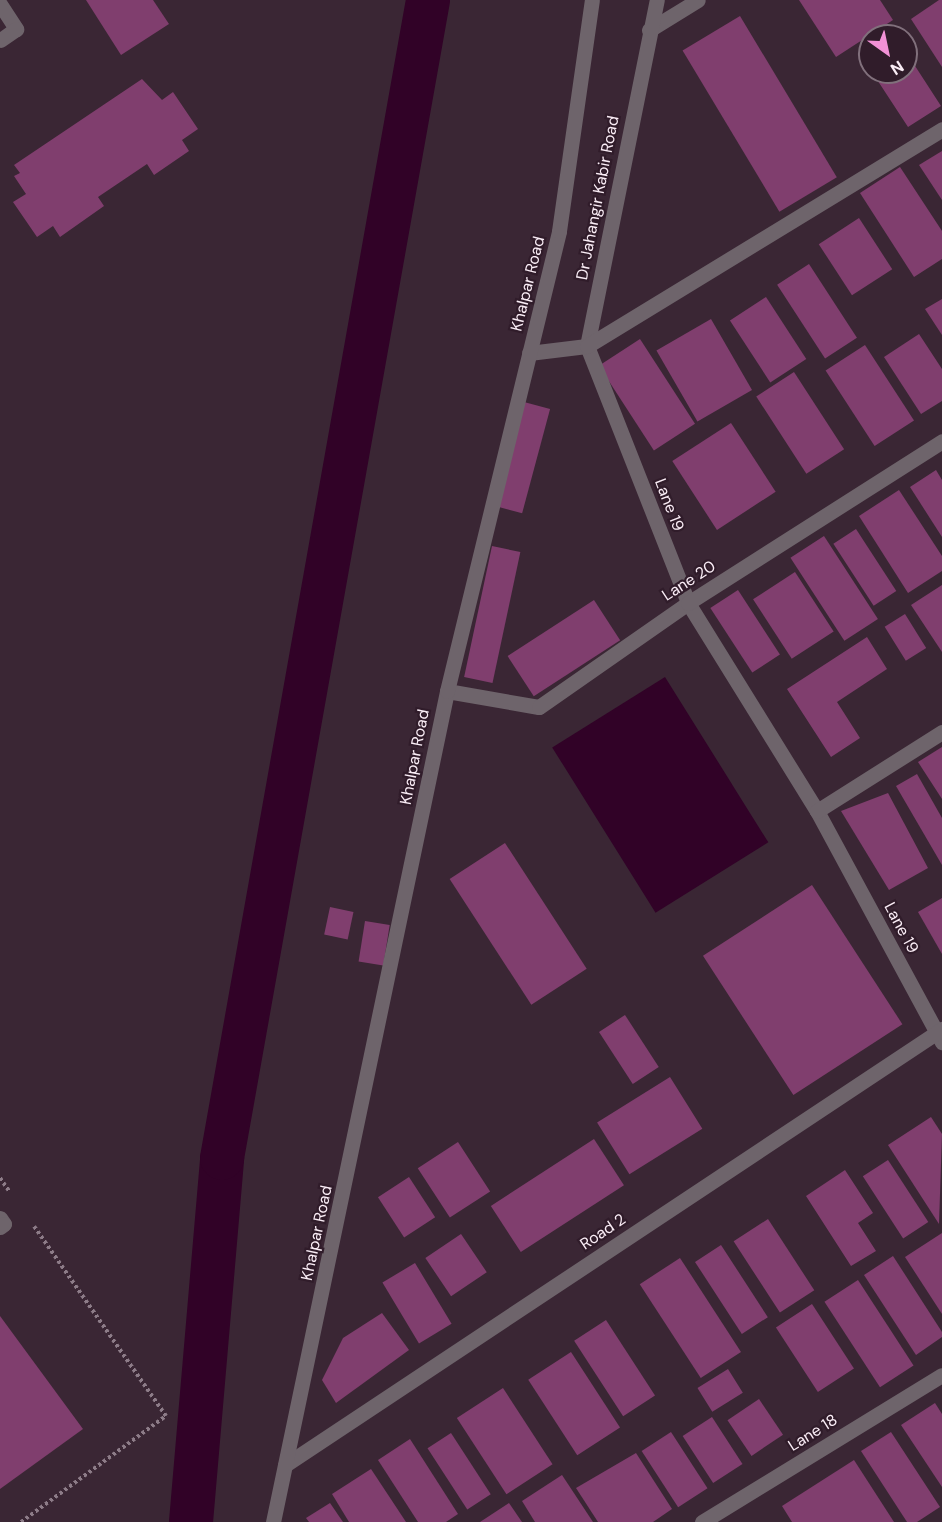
<!DOCTYPE html>
<style>
body{margin:0}
#map{position:relative;width:942px;height:1522px;overflow:hidden;background:#3a2634;font-family:"DM Sans",sans-serif}
div>[style]{position:absolute}
.water>*{inset:0;background:#310227;transform-origin:0 0}
.canal>*{height:44px;margin:-22px;padding:0 22px;transform-origin:22px;border-radius:22px;background:#310227}
.building>*{inset:0;background:#803e6e;transform-origin:0 0}
.path>*{height:4px;margin-top:-2px;transform-origin:0;background:repeating-linear-gradient(90deg,#8d7c88 0 3px,transparent 0 6px)}
.minor>*{height:15px;margin:-7.5px;padding:0 7.5px;transform-origin:7.5px;border-radius:7.5px;background:#6e646b}
span{translate:-50% -50%;white-space:nowrap;text-align:center;line-height:1.15;-webkit-text-stroke:4.5px #301c2a;paint-order:stroke}
.street-label{font-size:16px;color:#faedf6}
.north{position:absolute;left:858px;top:24px;width:60px;height:60px;box-sizing:border-box;background:#301c2a;border:2px solid #81707c;border-radius:50%;rotate:147deg;font-size:16px;font-weight:700;line-height:24px;text-align:center;color:#faedf6}
.north::after{content:'';display:block;margin:auto;width:21px;height:27px;background:#f291d6;clip-path:polygon(50% 0,100% 100%,50% 72%,0 100%)}
</style>
<div id="map">
<div class="water">
<i style="left:665px;top:677px;width:195px;height:133px;rotate:58deg"></i>
</div>
<div class="canal">
<i style="left:191px;top:1522px;width:365px;rotate:-85.1deg"></i>
<i style="left:222px;top:1158px;width:1176px;rotate:-79.91deg"></i>
</div>
<div class="building">
<i style="clip-path:polygon(86px 0,153px 0,169px 24px,121px 55px)"></i>
<i style="clip-path:polygon(799px 0,880px 0,893px 20px,836px 57px)"></i>
<i style="clip-path:polygon(939px 0,942px 0,942px 67px,911px 19px)"></i>
<i style="left:740px;top:16px;width:188px;height:67px;rotate:59deg"></i>
<i style="clip-path:polygon(906px 52px,941px 106px,908px 127px,872px 72px,906px 72px)"></i>
<i style="clip-path:polygon(142px 79px,162px 100px,173px 92px,198px 129px,182px 140px,189px 151px,154px 175px,147px 164px,98px 197px,104px 206px,60px 237px,53px 226px,37px 237px,13px 202px,26px 194px,14px 176px,20px 173px,14px 165px)"></i>
<i style="clip-path:polygon(942px 151px,942px 200px,919px 165px)"></i>
<i style="clip-path:polygon(900px 167px,942px 231px,942px 259px,914px 277px,860px 193px)"></i>
<i style="left:859px;top:218px;width:61px;height:48px;rotate:57deg"></i>
<i style="left:809px;top:264px;width:88px;height:38px;rotate:57deg"></i>
<i style="left:766px;top:297px;width:74px;height:43px;rotate:57deg"></i>
<i style="clip-path:polygon(942px 299px,942px 335px,925px 309px)"></i>
<i style="left:711px;top:319px;width:82px;height:63px;rotate:60deg"></i>
<i style="clip-path:polygon(919px 334px,942px 369px,942px 401px,921px 414px,884px 357px)"></i>
<i style="left:640px;top:339px;width:101px;height:49px;rotate:57deg"></i>
<i style="left:865px;top:345px;width:90px;height:47px;rotate:57deg"></i>
<i style="left:794px;top:372px;width:92px;height:45px;rotate:57deg"></i>
<i style="left:524px;top:402px;width:27px;height:108px;rotate:15deg"></i>
<i style="left:731px;top:423px;width:82px;height:70px;rotate:57deg"></i>
<i style="clip-path:polygon(936px 470px,942px 480px,942px 537px,910px 487px)"></i>
<i style="clip-path:polygon(899px 490px,942px 556px,942px 571px,908px 593px,859px 516px)"></i>
<i style="left:856px;top:529px;width:74px;height:27px;rotate:57deg"></i>
<i style="left:824px;top:536px;width:99px;height:40px;rotate:57deg"></i>
<i style="left:492px;top:546px;width:29px;height:134px;rotate:12deg"></i>
<i style="left:795px;top:572px;width:71px;height:50px;rotate:57deg"></i>
<i style="clip-path:polygon(942px 585px,942px 652px,911px 605px)"></i>
<i style="left:738px;top:590px;width:77px;height:33px;rotate:57deg"></i>
<i style="left:594px;top:600px;width:48px;height:103px;rotate:57deg"></i>
<i style="left:905px;top:614px;width:40px;height:24px;rotate:58deg"></i>
<i style="clip-path:polygon(867px 637px,887px 669px,837px 702px,860px 738px,831px 757px,787px 689px)"></i>
<i style="clip-path:polygon(942px 747px,942px 799px,918px 762px)"></i>
<i style="clip-path:polygon(917px 774px,942px 818px,942px 865px,896px 786px)"></i>
<i style="clip-path:polygon(888px 793px,928px 868px,889px 890px,841px 811px)"></i>
<i style="left:505px;top:843px;width:150px;height:66px;rotate:57deg"></i>
<i style="left:812px;top:885px;width:166px;height:130px;rotate:57deg"></i>
<i style="clip-path:polygon(942px 898px,942px 954px,918px 912px)"></i>
<i style="left:330px;top:907px;width:24px;height:28px;rotate:12deg"></i>
<i style="left:365px;top:921px;width:25px;height:41px;rotate:9deg"></i>
<i style="left:625px;top:1015px;width:62px;height:31px;rotate:57deg"></i>
<i style="left:670px;top:1077px;width:61px;height:86px;rotate:58deg"></i>
<i style="clip-path:polygon(931px 1117px,942px 1134px,939px 1224px,888px 1145px)"></i>
<i style="left:594px;top:1139px;width:55px;height:123px;rotate:57deg"></i>
<i style="left:458px;top:1142px;width:59px;height:48px;rotate:57deg"></i>
<i style="left:888px;top:1160px;width:74px;height:30px;rotate:57deg"></i>
<i style="clip-path:polygon(845px 1170px,873px 1213px,858px 1223px,876px 1251px,851px 1266px,806px 1196px)"></i>
<i style="left:409px;top:1177px;width:48px;height:37px;rotate:57deg"></i>
<i style="left:768px;top:1219px;width:85px;height:41px;rotate:57deg"></i>
<i style="clip-path:polygon(942px 1233px,942px 1314px,905px 1257px)"></i>
<i style="left:461px;top:1234px;width:46px;height:43px;rotate:56deg"></i>
<i style="left:721px;top:1245px;width:86px;height:31px;rotate:57deg"></i>
<i style="clip-path:polygon(893px 1256px,942px 1332px,942px 1337px,916px 1355px,864px 1275px)"></i>
<i style="left:680px;top:1258px;width:112px;height:48px;rotate:57deg"></i>
<i style="left:415px;top:1263px;width:71px;height:38px;rotate:59deg"></i>
<i style="left:858px;top:1280px;width:102px;height:40px;rotate:57deg"></i>
<i style="left:812px;top:1304px;width:77px;height:43px;rotate:57deg"></i>
<i style="clip-path:polygon(382px 1313px,409px 1350px,336px 1403px,322px 1380px,343px 1338px)"></i>
<i style="clip-path:polygon(0 1316px,83px 1429px,0 1489px)"></i>
<i style="left:606px;top:1320px;width:90px;height:38px;rotate:57deg"></i>
<i style="left:571px;top:1352px;width:90px;height:51px;rotate:57deg"></i>
<i style="left:728px;top:1369px;width:28px;height:36px;rotate:58deg"></i>
<i style="left:503px;top:1388px;width:91px;height:55px;rotate:57deg"></i>
<i style="left:759px;top:1399px;width:43px;height:38px;rotate:56deg"></i>
<i style="clip-path:polygon(935px 1403px,942px 1414px,942px 1487px,901px 1425px)"></i>
<i style="left:712px;top:1417px;width:56px;height:35px;rotate:57deg"></i>
<i style="left:671px;top:1432px;width:67px;height:35px;rotate:57deg"></i>
<i style="clip-path:polygon(891px 1432px,940px 1507px,917px 1522px,907px 1522px,861px 1451px)"></i>
<i style="left:451px;top:1433px;width:73px;height:28px;rotate:57deg"></i>
<i style="clip-path:polygon(410px 1439px,458px 1514px,446px 1522px,418px 1522px,378px 1460px)"></i>
<i style="clip-path:polygon(636px 1453px,672px 1509px,653px 1522px,598px 1522px,576px 1488px)"></i>
<i style="clip-path:polygon(854px 1460px,894px 1522px,792px 1522px,782px 1506px)"></i>
<i style="clip-path:polygon(371px 1469px,406px 1522px,349px 1522px,332px 1494px)"></i>
<i style="clip-path:polygon(562px 1475px,593px 1522px,535px 1522px,522px 1501px)"></i>
<i style="clip-path:polygon(330px 1503px,343px 1522px,309px 1522px,306px 1518px)"></i>
<i style="clip-path:polygon(509px 1503px,522px 1522px,480px 1522px)"></i>
</div>
<div class="path">
<i style="left:0;top:1178px;width:16px;rotate:55deg"></i>
<i style="left:21px;top:1522px;width:180px;rotate:-36.2deg"></i>
<i style="left:166px;top:1416px;width:231px;rotate:-124.8deg"></i>
</div>
<div class="minor">
<i style="left:0;top:4px;width:30px;rotate:57deg"></i>
<i style="left:16px;top:29px;width:19px;rotate:145deg"></i>
<i style="left:649px;top:30px;width:57px;rotate:-31.5deg"></i>
<i style="left:587px;top:346px;width:276px;rotate:68.5deg"></i>
<i style="left:688px;top:603px;width:245px;rotate:58.2deg"></i>
<i style="left:817px;top:811px;width:263px;rotate:61.6deg"></i>
<i style="left:587px;top:346px;width:353px;rotate:-78.6deg"></i>
<i style="left:529px;top:353px;width:58px;rotate:-6.9deg"></i>
<i style="left:587px;top:346px;width:416px;rotate:-31.4deg"></i>
<i style="left:447px;top:691px;width:93px;rotate:9.9deg"></i>
<i style="left:539px;top:707px;width:182px;rotate:-34.9deg"></i>
<i style="left:688px;top:603px;width:301px;rotate:-32.5deg"></i>
<i style="left:817px;top:811px;width:148px;rotate:-32.3deg"></i>
<i style="left:0;top:1218px;width:7px;rotate:56deg"></i>
<i style="left:4px;top:1224px;width:5px;rotate:143deg"></i>
<i style="left:285px;top:1465px;width:789px;rotate:-33.57deg"></i>
<i style="left:273px;top:1522px;width:849px;rotate:-78.17deg"></i>
<i style="left:447px;top:691px;width:473px;rotate:-76.3deg"></i>
<i style="left:559px;top:231px;width:233px;rotate:-81.9deg"></i>
<i style="left:702px;top:1522px;width:281px;rotate:-31.5deg"></i>
</div>
<div class="street-label">
<span style="left:598px;top:198px;rotate:-79deg">Dr Jahangir Kabir Road</span>
<span style="left:528px;top:284px;rotate:-76deg">Khalpar Road</span>
<span style="left:669px;top:505px;rotate:69deg">Lane 19</span>
<span style="left:689px;top:581px;rotate:-33deg">Lane 20</span>
<span style="left:415px;top:757px;rotate:-79deg">Khalpar Road</span>
<span style="left:901px;top:928px;rotate:62deg">Lane 19</span>
<span style="left:603px;top:1232px;rotate:-34deg">Road 2</span>
<span style="left:317px;top:1233px;rotate:-78deg">Khalpar Road</span>
<span style="left:813px;top:1433px;rotate:-32deg">Lane 18</span>
</div>
<div class="north">N</div>
</div>
